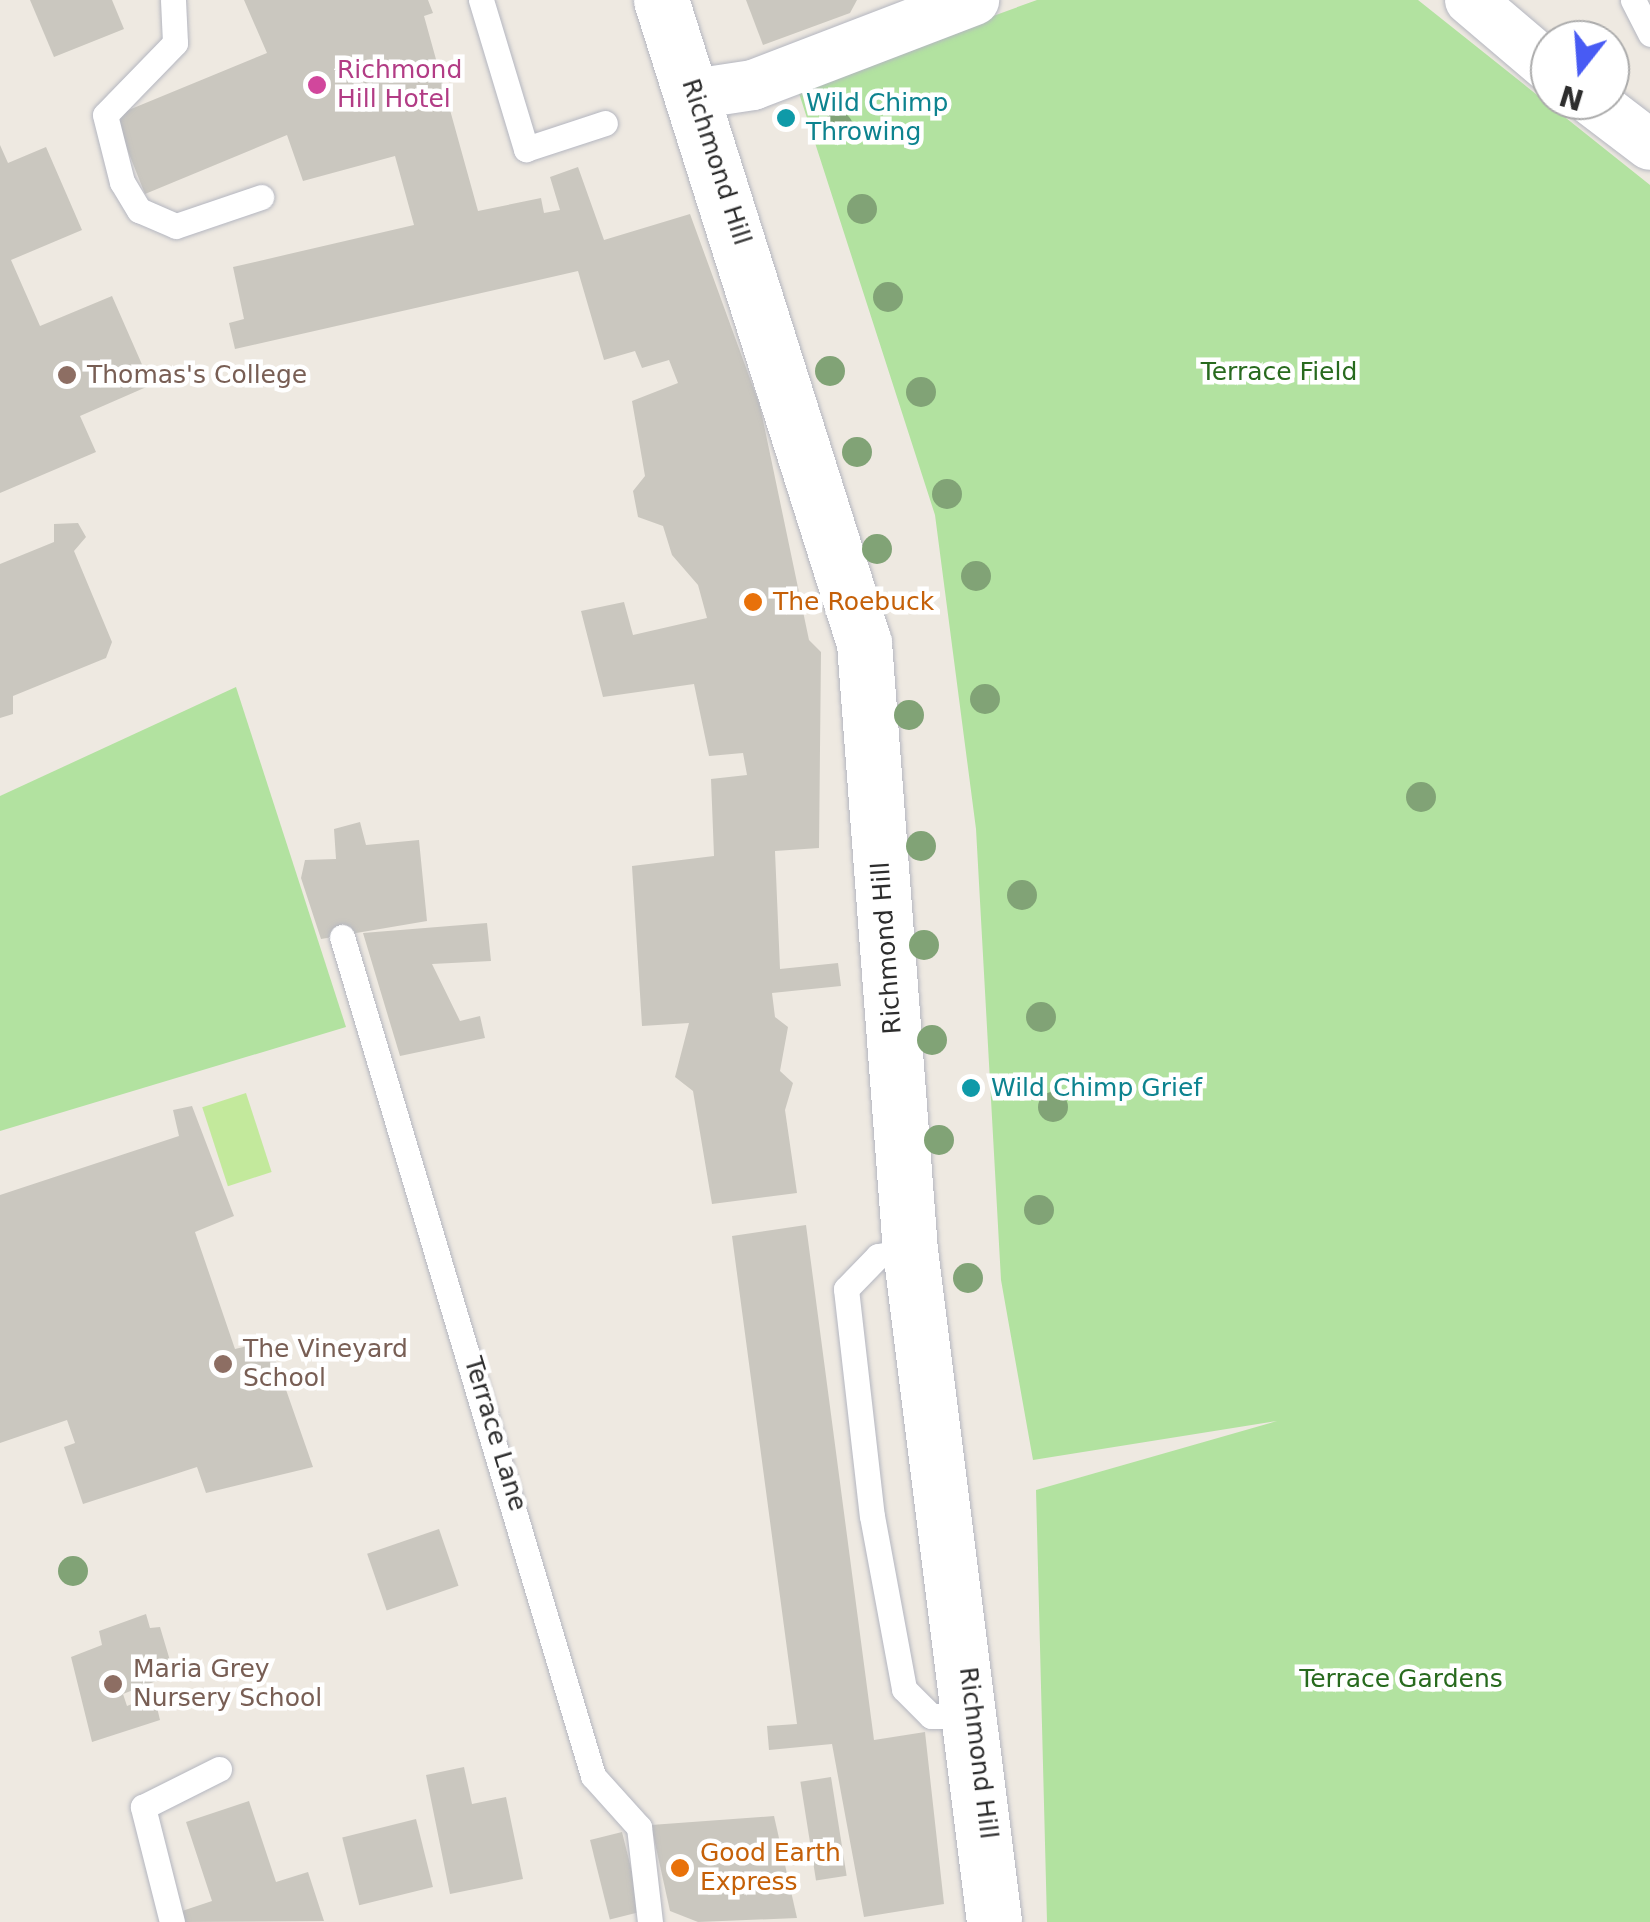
<!DOCTYPE html>
<style>
body{margin:0}
#map{position:relative;width:1650px;height:1922px;overflow:hidden;background:#eee9e1;font-family:"DejaVu Sans",sans-serif}
div>[style]{position:absolute}
.green>*{inset:0;background:#b2e2a0}
.pitch>*{inset:0;background:#c3e99c;transform-origin:0 0}
.building>*{inset:0;background:#cac7bf;transform-origin:0 0}
.roads{filter:drop-shadow(0 0 2px #b4b6c0) drop-shadow(0 0 2px #b4b6c0)}
.lane>*{height:25px;margin:-12.5px;padding:0 12.5px;transform-origin:12.5px;border-radius:12.5px;background:#fff}
.street>*{height:50px;margin:-25px;padding:0 25px;transform-origin:25px;border-radius:25px;background:#fff}
.secondary>*{height:55px;margin:-27.5px;padding:0 27.5px;transform-origin:27.5px;border-radius:27.5px;background:#fff}
.trees>*{width:30px;height:30px;margin:-15px;border-radius:50%;background:#81a376}
.dots>*{width:28px;height:28px;translate:-50% -50%;box-sizing:border-box;border:5px solid #fff;border-radius:50%}
span{translate:-50% -50%;white-space:nowrap;text-align:center;line-height:1.15;-webkit-text-stroke:9px #fff;paint-order:stroke}
.hotel-label{font-size:25px;color:#b23c85}
.left{translate:0 -50%;text-align:left}
.culture-label{font-size:25px;color:#0d838f}
.street-label{font-size:25px;color:#2d2d2d}
.park-label{font-size:25px;color:#286a1e}
.education-label{font-size:25px;color:#785e54}
.food-label{font-size:25px;color:#c56008}
.north{position:absolute;left:1530px;top:20px;width:100px;height:100px;box-sizing:border-box;background:#fff;border:2px solid #ababab;border-radius:50%;rotate:197deg;font-size:28px;font-weight:700;line-height:40px;text-align:center;color:#2d2d2d}
.north::after{content:'';display:block;margin:auto;width:35px;height:45px;background:#485bf4;clip-path:polygon(50% 0,100% 100%,50% 72%,0 100%)}
</style>
<div id="map">
<div class="green">
<i style="clip-path:polygon(1037px 0,1418px 0,1650px 185px,1650px 1922px,1047px 1922px,1036px 1490px,1277px 1421px,1033px 1460px,1001px 1280px,976px 829px,935px 515px,797px 87px)"></i>
<i style="clip-path:polygon(236px 687px,346px 1027px,0 1131px,0 796px)"></i>
</div>
<div class="pitch">
<i style="left:246px;top:1093px;width:83px;height:46px;rotate:72deg"></i>
</div>
<div class="building">
<i style="clip-path:polygon(30px 0,112px 0,124px 29px,54px 57px)"></i>
<i style="clip-path:polygon(244px 0,428px 0,433px 13px,424px 16px,478px 211px,541px 198px,544px 213px,560px 210px,550px 177px,578px 167px,604px 240px,690px 214px,760px 406px,809px 640px,821px 652px,819px 848px,775px 851px,780px 969px,838px 963px,841px 986px,772px 993px,775px 1017px,788px 1027px,780px 1071px,793px 1083px,785px 1110px,797px 1193px,712px 1204px,693px 1091px,675px 1077px,689px 1023px,642px 1026px,632px 866px,714px 856px,711px 779px,747px 775px,743px 753px,709px 756px,694px 684px,603px 697px,581px 611px,624px 602px,633px 635px,707px 618px,698px 585px,672px 555px,663px 526px,638px 517px,633px 491px,645px 476px,632px 401px,678px 383px,669px 360px,642px 368px,635px 351px,604px 360px,578px 271px,235px 349px,229px 323px,244px 319px,233px 267px,414px 225px,395px 156px,303px 181px,287px 135px,145px 194px,114px 116px,267px 53px)"></i>
<i style="clip-path:polygon(746px 0,857px 0,850px 13px,763px 45px)"></i>
<i style="clip-path:polygon(0 145px,8px 163px,46px 147px,82px 230px,11px 260px,40px 326px,112px 296px,151px 385px,80px 416px,96px 452px,0 493px)"></i>
<i style="clip-path:polygon(78px 523px,86px 537px,74px 551px,112px 642px,106px 658px,13px 696px,13px 714px,0 718px,0 564px,54px 542px,54px 524px)"></i>
<i style="clip-path:polygon(360px 822px,366px 845px,419px 840px,427px 921px,321px 939px,301px 878px,305px 860px,336px 859px,334px 829px)"></i>
<i style="clip-path:polygon(487px 923px,491px 961px,432px 964px,460px 1021px,480px 1016px,485px 1038px,400px 1056px,363px 933px)"></i>
<i style="clip-path:polygon(192px 1106px,234px 1216px,195px 1232px,235px 1349px,269px 1341px,313px 1467px,206px 1493px,197px 1467px,83px 1504px,64px 1447px,75px 1443px,67px 1420px,0 1443px,0 1195px,179px 1136px,173px 1110px)"></i>
<i style="clip-path:polygon(806px 1225px,874px 1740px,925px 1732px,944px 1904px,864px 1917px,832px 1744px,769px 1750px,767px 1726px,797px 1724px,732px 1236px)"></i>
<i style="left:439px;top:1529px;width:60px;height:76px;rotate:71deg"></i>
<i style="clip-path:polygon(146px 1614px,150px 1628px,160px 1627px,174px 1674px,123px 1694px,127px 1706px,154px 1695px,160px 1720px,92px 1742px,71px 1657px,102px 1645px,99px 1631px)"></i>
<i style="clip-path:polygon(464px 1767px,472px 1804px,506px 1797px,523px 1879px,450px 1894px,426px 1775px)"></i>
<i style="left:831px;top:1777px;width:100px;height:31px;rotate:81deg"></i>
<i style="clip-path:polygon(249px 1801px,276px 1882px,308px 1872px,324px 1921px,185px 1922px,182px 1911px,212px 1901px,186px 1822px)"></i>
<i style="clip-path:polygon(774px 1816px,797px 1918px,698px 1922px,670px 1911px,651px 1825px)"></i>
<i style="left:416px;top:1819px;width:70px;height:76px;rotate:76deg"></i>
<i style="left:622px;top:1832px;width:82px;height:33px;rotate:76deg"></i>
</div>
<div class="roads">
<div class="lane">
<i style="left:173px;top:0;width:43px;rotate:87.3deg"></i>
<i style="left:175px;top:43px;width:100px;rotate:134.2deg"></i>
<i style="left:105px;top:115px;width:69px;rotate:75.8deg"></i>
<i style="left:122px;top:182px;width:33px;rotate:59deg"></i>
<i style="left:139px;top:210px;width:40px;rotate:23.4deg"></i>
<i style="left:176px;top:226px;width:90px;rotate:-18.8deg"></i>
<i style="left:481px;top:0;width:156px;rotate:73.2deg"></i>
<i style="left:526px;top:149px;width:83px;rotate:-18.2deg"></i>
<i style="left:1633px;top:0;width:38px;rotate:63deg"></i>
<i style="left:342px;top:937px;width:876px;rotate:73.34deg"></i>
<i style="left:593px;top:1776px;width:69px;rotate:48deg"></i>
<i style="left:639px;top:1827px;width:96px;rotate:83.4deg"></i>
<i style="left:910px;top:1250px;width:33px;rotate:169deg"></i>
<i style="left:878px;top:1256px;width:46px;rotate:134.1deg"></i>
<i style="left:846px;top:1289px;width:228px;rotate:83.5deg"></i>
<i style="left:872px;top:1516px;width:176px;rotate:79.5deg"></i>
<i style="left:904px;top:1689px;width:38px;rotate:45deg"></i>
<i style="left:931px;top:1716px;width:44px"></i>
<i style="left:172px;top:1922px;width:119px;rotate:-104.2deg"></i>
<i style="left:143px;top:1807px;width:85px;rotate:-26.6deg"></i>
</div>
<div class="street">
<i style="left:1470px;top:0;width:105px;rotate:40.4deg"></i>
<i style="left:694px;top:94px;width:60px;rotate:-8.7deg"></i>
<i style="left:753px;top:85px;width:237px;rotate:-21deg"></i>
<i style="left:1591px;top:100px;width:74px;rotate:37.3deg"></i>
</div>
<div class="secondary">
<i style="left:661px;top:0;width:674px;rotate:72.48deg"></i>
<i style="left:864px;top:643px;width:609px;rotate:85.67deg"></i>
<i style="left:910px;top:1250px;width:677px;rotate:82.87deg"></i>
</div>
</div>
<div class="trees">
<i style="left:838px;top:127px"></i>
<i style="left:862px;top:209px"></i>
<i style="left:888px;top:297px"></i>
<i style="left:830px;top:371px"></i>
<i style="left:921px;top:392px"></i>
<i style="left:857px;top:452px"></i>
<i style="left:947px;top:494px"></i>
<i style="left:877px;top:549px"></i>
<i style="left:976px;top:576px"></i>
<i style="left:985px;top:699px"></i>
<i style="left:909px;top:715px"></i>
<i style="left:1421px;top:797px"></i>
<i style="left:921px;top:846px"></i>
<i style="left:1022px;top:895px"></i>
<i style="left:924px;top:945px"></i>
<i style="left:1041px;top:1017px"></i>
<i style="left:932px;top:1040px"></i>
<i style="left:1053px;top:1107px"></i>
<i style="left:939px;top:1140px"></i>
<i style="left:1039px;top:1210px"></i>
<i style="left:968px;top:1278px"></i>
<i style="left:73px;top:1571px"></i>
</div>
<div class="dots">
<i style="left:317px;top:85px;background:#d1479c"></i>
<i style="left:786px;top:118px;background:#0f9aa8"></i>
<i style="left:67px;top:375px;background:#8d6e63"></i>
<i style="left:753px;top:602px;background:#e8710a"></i>
<i style="left:971px;top:1088px;background:#0f9aa8"></i>
<i style="left:223px;top:1364px;background:#8d6e63"></i>
<i style="left:113px;top:1684px;background:#8d6e63"></i>
<i style="left:680px;top:1868px;background:#e8710a"></i>
</div>
<div class="hotel-label">
<span class="left" style="left:337px;top:85px">Richmond<br>Hill Hotel</span>
</div>
<div class="culture-label">
<span class="left" style="left:806px;top:118px">Wild Chimp<br>Throwing</span>
<span class="left" style="left:991px;top:1088px">Wild Chimp Grief</span>
</div>
<div class="street-label">
<span style="left:716px;top:162px;rotate:72deg">Richmond Hill</span>
<span style="left:887px;top:948px;rotate:-94deg">Richmond Hill</span>
<span style="left:495px;top:1434px;rotate:73deg">Terrace Lane</span>
<span style="left:978px;top:1753px;rotate:83deg">Richmond Hill</span>
</div>
<div class="park-label">
<span style="left:1279px;top:372px">Terrace Field</span>
<span style="left:1401px;top:1679px">Terrace Gardens</span>
</div>
<div class="education-label">
<span class="left" style="left:87px;top:375px">Thomas's College</span>
<span class="left" style="left:243px;top:1364px">The Vineyard<br>School</span>
<span class="left" style="left:133px;top:1684px">Maria Grey<br>Nursery School</span>
</div>
<div class="food-label">
<span class="left" style="left:773px;top:602px">The Roebuck</span>
<span class="left" style="left:700px;top:1868px">Good Earth<br>Express</span>
</div>
<div class="north">N</div>
</div>
